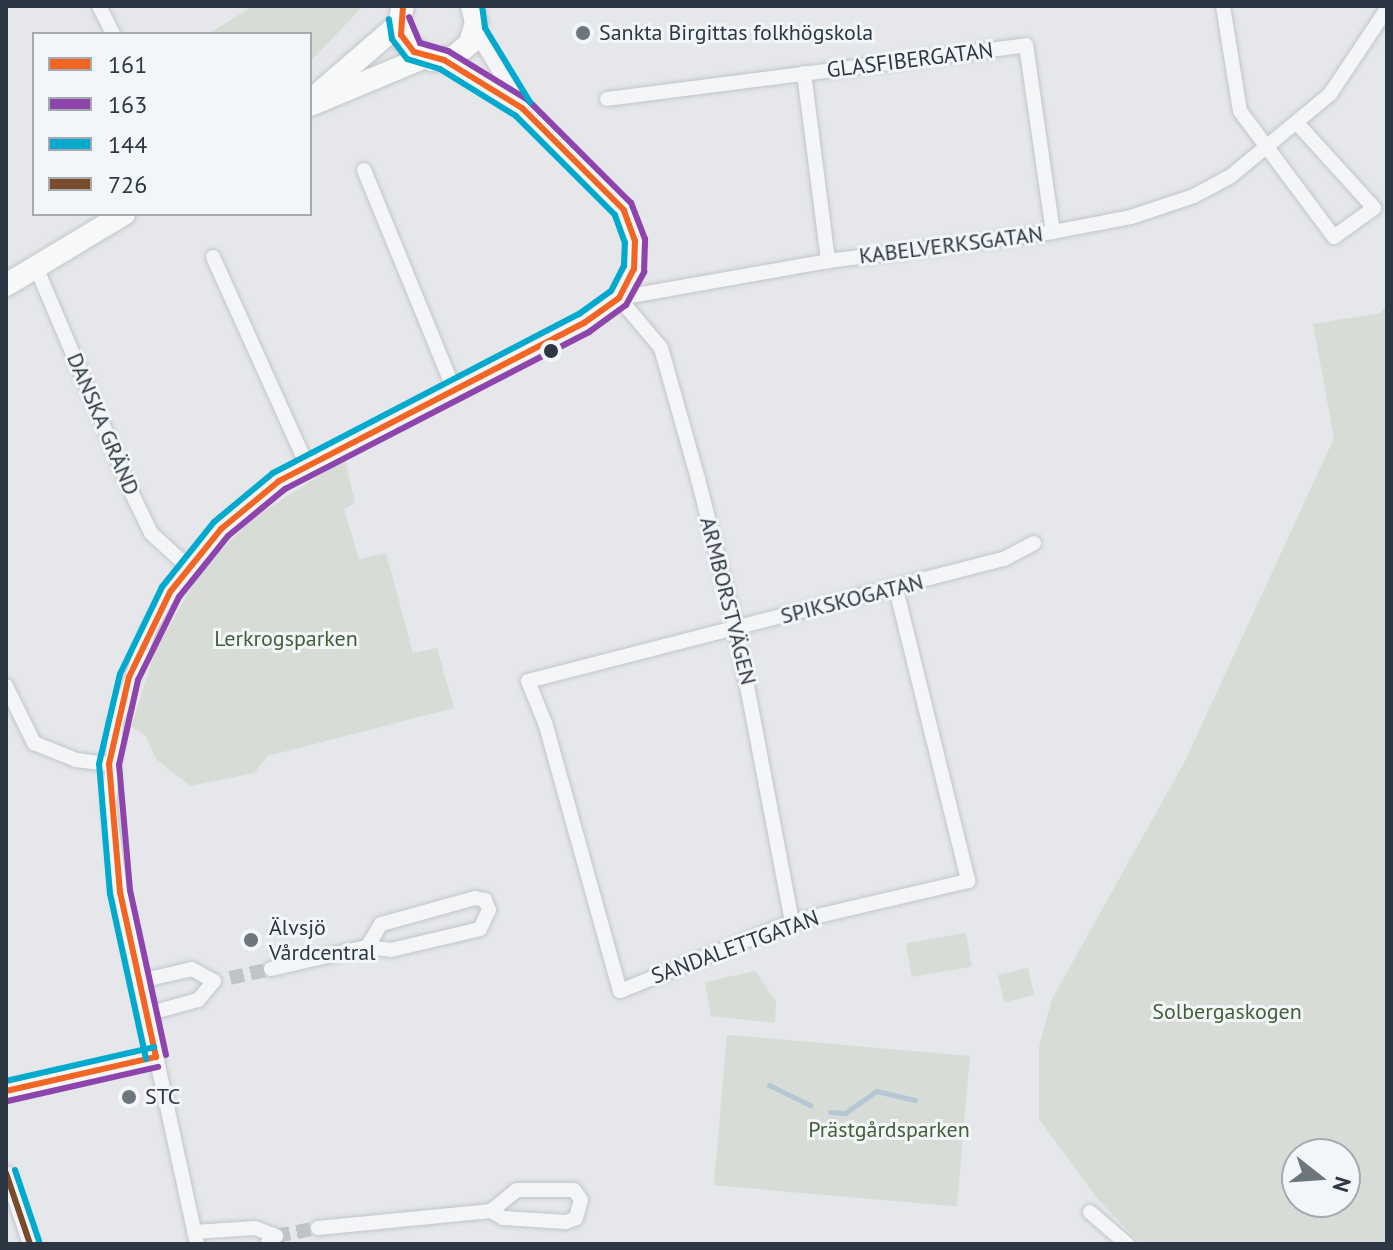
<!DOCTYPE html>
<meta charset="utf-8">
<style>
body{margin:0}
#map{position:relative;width:1393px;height:1250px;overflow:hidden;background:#e5e7ea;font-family:"PT Sans",sans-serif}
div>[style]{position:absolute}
.green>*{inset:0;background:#d7ddd6;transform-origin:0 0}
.stream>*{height:5px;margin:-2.5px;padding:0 2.5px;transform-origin:2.5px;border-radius:2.5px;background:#b5c7d4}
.street-tunnel>*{height:14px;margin-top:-7px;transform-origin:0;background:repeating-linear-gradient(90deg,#c0c4c9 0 14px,transparent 0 21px)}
.roads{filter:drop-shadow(0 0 2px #c3c5c8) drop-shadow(0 0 2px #c3c5c8)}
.street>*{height:14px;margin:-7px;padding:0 7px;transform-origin:7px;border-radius:7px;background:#f4f5f6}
.secondary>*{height:22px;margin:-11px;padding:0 11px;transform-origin:11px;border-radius:11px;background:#f7f8f8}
.bus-1>*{height:6px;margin:-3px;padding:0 3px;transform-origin:3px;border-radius:3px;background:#f26522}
.bus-2>*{height:6px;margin:-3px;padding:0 3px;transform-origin:3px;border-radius:3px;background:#8e44ad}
.bus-3>*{height:6px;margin:-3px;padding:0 3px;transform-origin:3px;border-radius:3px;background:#00a9ce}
.bus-4>*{height:6px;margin:-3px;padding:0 3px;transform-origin:3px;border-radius:3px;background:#7a4b2a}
.dots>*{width:22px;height:22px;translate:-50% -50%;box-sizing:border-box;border:4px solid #f3f6f8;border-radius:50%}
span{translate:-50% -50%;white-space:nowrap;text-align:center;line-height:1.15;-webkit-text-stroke:6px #f3f6f8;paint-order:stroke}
.poi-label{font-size:22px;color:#2c3743}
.left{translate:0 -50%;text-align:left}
.street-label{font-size:22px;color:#2c3743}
.park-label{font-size:22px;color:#445f39}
.frame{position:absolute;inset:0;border:8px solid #2c3743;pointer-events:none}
.legend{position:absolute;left:32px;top:32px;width:280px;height:184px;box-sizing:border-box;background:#f3f6f8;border:2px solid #a3aab0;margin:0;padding:10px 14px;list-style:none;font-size:24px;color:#2c3743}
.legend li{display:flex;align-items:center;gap:16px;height:40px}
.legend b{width:40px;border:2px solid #a3aab0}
.north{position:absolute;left:1281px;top:1138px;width:80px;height:80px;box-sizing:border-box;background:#f3f6f8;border:2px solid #a3aab0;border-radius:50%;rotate:107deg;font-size:22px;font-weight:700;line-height:32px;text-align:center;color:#2c3743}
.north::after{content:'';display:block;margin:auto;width:28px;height:36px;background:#6d757d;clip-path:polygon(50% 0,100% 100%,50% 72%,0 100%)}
</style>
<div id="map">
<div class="green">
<i style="clip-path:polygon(253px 6px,363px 6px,310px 62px,310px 34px,208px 34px)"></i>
<i style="clip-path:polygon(evenodd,1387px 305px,1387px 1244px,1141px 1244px,1096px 1197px,1039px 1119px,1039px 1047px,1052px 999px,1185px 761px,1334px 438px,1313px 324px,1380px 313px,1387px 305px,1345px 1154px,1345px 1202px,1297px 1202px,1297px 1154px,1345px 1154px)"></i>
<i style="clip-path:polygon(345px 459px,355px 503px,344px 509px,359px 559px,386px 553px,413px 653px,437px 648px,454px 708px,268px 756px,254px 773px,190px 786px,156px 759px,145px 735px,131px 727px,156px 649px,201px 571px,227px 544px,255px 517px)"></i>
<i style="left:966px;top:933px;width:34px;height:61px;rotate:80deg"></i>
<i style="left:1028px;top:968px;width:28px;height:31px;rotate:77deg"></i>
<i style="clip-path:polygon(755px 971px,776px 1002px,775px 1023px,711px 1016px,705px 982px)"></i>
<i style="left:970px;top:1056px;width:151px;height:244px;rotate:95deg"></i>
</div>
<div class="stream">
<i style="left:769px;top:1085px;width:46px;rotate:26deg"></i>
<i style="left:830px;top:1112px;width:15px;rotate:4deg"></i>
<i style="left:845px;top:1113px;width:38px;rotate:-35deg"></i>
<i style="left:876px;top:1091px;width:40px;rotate:13deg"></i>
</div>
<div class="street-tunnel">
<i style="left:230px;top:978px;width:42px;rotate:-12.4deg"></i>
<i style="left:276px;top:1236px;width:43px;rotate:-10.8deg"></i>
</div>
<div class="roads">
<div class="street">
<i style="left:99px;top:6px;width:31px;rotate:63deg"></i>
<i style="left:1223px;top:6px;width:106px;rotate:80.8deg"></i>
<i style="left:1240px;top:111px;width:157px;rotate:53.3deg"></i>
<i style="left:1334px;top:237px;width:49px;rotate:-35.9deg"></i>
<i style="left:1374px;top:208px;width:115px;rotate:-132.2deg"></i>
<i style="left:475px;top:31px;width:87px;rotate:58.7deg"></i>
<i style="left:804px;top:73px;width:190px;rotate:82.7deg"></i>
<i style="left:607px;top:99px;width:422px;rotate:-7.3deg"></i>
<i style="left:1026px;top:45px;width:189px;rotate:81.8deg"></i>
<i style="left:364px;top:170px;width:235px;rotate:67.7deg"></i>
<i style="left:213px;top:257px;width:228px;rotate:65.7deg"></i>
<i style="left:36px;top:267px;width:253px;rotate:67deg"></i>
<i style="left:135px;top:500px;width:37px;rotate:64deg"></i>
<i style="left:151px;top:533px;width:50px;rotate:42.6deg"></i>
<i style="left:619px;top:298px;width:212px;rotate:-10deg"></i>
<i style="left:828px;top:261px;width:227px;rotate:-7.3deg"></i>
<i style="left:1053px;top:232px;width:79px;rotate:-10.9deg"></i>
<i style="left:1131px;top:217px;width:66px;rotate:-18.4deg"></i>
<i style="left:1194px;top:196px;width:42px;rotate:-28.4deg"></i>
<i style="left:1231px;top:176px;width:129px;rotate:-39.6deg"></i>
<i style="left:1330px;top:94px;width:102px;rotate:-56.2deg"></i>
<i style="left:619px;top:298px;width:65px;rotate:50deg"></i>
<i style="left:661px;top:348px;width:136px;rotate:74.2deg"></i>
<i style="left:698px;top:479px;width:154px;rotate:75.7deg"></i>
<i style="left:736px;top:628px;width:299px;rotate:79.2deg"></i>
<i style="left:896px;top:589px;width:301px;rotate:76.1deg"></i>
<i style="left:968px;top:881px;width:181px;rotate:166.9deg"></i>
<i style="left:792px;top:922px;width:185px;rotate:158.1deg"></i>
<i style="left:620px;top:991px;width:278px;rotate:-105.6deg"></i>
<i style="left:545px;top:723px;width:45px;rotate:-112deg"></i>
<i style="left:528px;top:681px;width:491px;rotate:-14.4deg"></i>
<i style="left:1004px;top:559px;width:34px;rotate:-28deg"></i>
<i style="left:6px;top:686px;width:64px;rotate:63.8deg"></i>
<i style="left:34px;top:743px;width:45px;rotate:22deg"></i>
<i style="left:76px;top:760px;width:33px;rotate:7deg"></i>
<i style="left:271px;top:969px;width:98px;rotate:-12.9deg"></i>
<i style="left:367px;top:947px;width:24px;rotate:7deg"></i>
<i style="left:391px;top:950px;width:91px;rotate:-13.3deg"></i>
<i style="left:480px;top:929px;width:21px;rotate:-65deg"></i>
<i style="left:489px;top:910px;width:11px;rotate:-112deg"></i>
<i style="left:485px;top:900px;width:10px;rotate:-169deg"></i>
<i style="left:475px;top:898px;width:98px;rotate:164.5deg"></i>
<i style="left:381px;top:924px;width:27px;rotate:121deg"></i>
<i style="left:140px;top:981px;width:53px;rotate:-13deg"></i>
<i style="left:192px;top:969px;width:25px;rotate:29deg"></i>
<i style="left:214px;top:981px;width:25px;rotate:130deg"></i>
<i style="left:198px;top:1000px;width:53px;rotate:164.6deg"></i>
<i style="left:6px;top:1091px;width:154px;rotate:-12.8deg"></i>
<i style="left:6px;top:1173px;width:75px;rotate:71.3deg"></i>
<i style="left:1090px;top:1212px;width:49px;rotate:40.9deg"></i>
<i style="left:318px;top:1228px;width:174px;rotate:-5.6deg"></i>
<i style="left:491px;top:1211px;width:33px;rotate:-39deg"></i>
<i style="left:517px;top:1190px;width:57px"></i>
<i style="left:574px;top:1190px;width:12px;rotate:55deg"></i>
<i style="left:581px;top:1200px;width:19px;rotate:106deg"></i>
<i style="left:576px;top:1218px;width:11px;rotate:158deg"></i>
<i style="left:566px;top:1222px;width:63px;rotate:-176.4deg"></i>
<i style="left:503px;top:1218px;width:14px;rotate:-150deg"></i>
<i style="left:194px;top:1232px;width:61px;rotate:-3.8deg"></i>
<i style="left:255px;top:1228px;width:22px;rotate:21deg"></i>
<i style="left:276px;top:1236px;width:12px;rotate:138deg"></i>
<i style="left:197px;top:1244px;width:360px;rotate:-102.3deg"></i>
<i style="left:120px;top:892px;width:88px;rotate:-97.2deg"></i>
<i style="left:109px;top:805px;width:83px;rotate:-85.2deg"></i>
<i style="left:116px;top:722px;width:100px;rotate:-70.1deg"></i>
<i style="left:150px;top:628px;width:41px;rotate:-60.9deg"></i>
<i style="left:170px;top:592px;width:81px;rotate:-51deg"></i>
<i style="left:221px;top:529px;width:75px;rotate:-39.6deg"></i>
<i style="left:279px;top:481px;width:343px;rotate:-27.4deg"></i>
<i style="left:584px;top:323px;width:43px;rotate:-35.5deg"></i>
<i style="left:619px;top:298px;width:33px;rotate:-63deg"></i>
<i style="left:634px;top:269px;width:28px;rotate:-88deg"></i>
<i style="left:635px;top:241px;width:33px;rotate:-110deg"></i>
<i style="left:624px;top:210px;width:144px;rotate:-135deg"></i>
<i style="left:522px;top:108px;width:92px;rotate:-148.4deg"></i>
</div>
<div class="secondary">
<i style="left:403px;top:6px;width:18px;rotate:103deg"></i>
<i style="left:399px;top:24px;width:21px;rotate:71deg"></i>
<i style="left:406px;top:44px;width:31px;rotate:31deg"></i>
<i style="left:433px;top:60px;width:21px;rotate:-8deg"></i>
<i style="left:454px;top:57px;width:21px;rotate:-41deg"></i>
<i style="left:470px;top:43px;width:22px;rotate:-74deg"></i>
<i style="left:476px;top:22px;width:16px;rotate:-104deg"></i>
<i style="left:318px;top:94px;width:107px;rotate:-40.8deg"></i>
<i style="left:310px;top:105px;width:122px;rotate:-22.6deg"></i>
<i style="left:6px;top:285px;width:138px;rotate:-31deg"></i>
</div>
</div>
<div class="bus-1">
<i style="left:156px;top:1057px;width:169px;rotate:-102.3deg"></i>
<i style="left:120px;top:892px;width:128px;rotate:-94.9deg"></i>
<i style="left:109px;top:764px;width:89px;rotate:-77.1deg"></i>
<i style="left:129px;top:677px;width:94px;rotate:-64.2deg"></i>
<i style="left:170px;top:592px;width:81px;rotate:-51deg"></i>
<i style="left:221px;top:529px;width:75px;rotate:-39.6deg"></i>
<i style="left:279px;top:481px;width:343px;rotate:-27.4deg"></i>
<i style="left:584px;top:323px;width:43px;rotate:-35.5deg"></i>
<i style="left:619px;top:298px;width:33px;rotate:-63deg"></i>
<i style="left:634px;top:269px;width:28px;rotate:-88deg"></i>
<i style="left:635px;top:241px;width:33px;rotate:-110deg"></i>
<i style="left:624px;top:210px;width:144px;rotate:-135deg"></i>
<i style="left:522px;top:108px;width:92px;rotate:-148.4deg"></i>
<i style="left:444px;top:60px;width:31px;rotate:-165deg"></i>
<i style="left:414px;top:52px;width:21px;rotate:-127deg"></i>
<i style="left:401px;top:35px;width:29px;rotate:-86deg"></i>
<i style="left:6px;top:1091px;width:154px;rotate:-12.8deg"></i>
</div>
<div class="bus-2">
<i style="left:166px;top:1055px;width:169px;rotate:-102.3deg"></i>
<i style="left:130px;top:890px;width:125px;rotate:-95deg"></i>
<i style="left:119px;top:765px;width:87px;rotate:-77.4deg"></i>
<i style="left:138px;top:680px;width:93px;rotate:-63.7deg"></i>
<i style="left:179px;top:597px;width:78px;rotate:-51.2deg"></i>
<i style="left:228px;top:536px;width:74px;rotate:-39.5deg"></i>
<i style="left:285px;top:489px;width:342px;rotate:-27.3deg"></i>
<i style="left:589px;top:332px;width:46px;rotate:-36.1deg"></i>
<i style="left:626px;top:305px;width:38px;rotate:-61deg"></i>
<i style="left:644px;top:272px;width:33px;rotate:-88deg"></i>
<i style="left:645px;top:239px;width:39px;rotate:-111deg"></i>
<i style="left:631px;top:203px;width:146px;rotate:-135deg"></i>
<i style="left:528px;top:100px;width:94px;rotate:-148.5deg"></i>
<i style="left:448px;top:51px;width:29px;rotate:-164deg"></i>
<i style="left:420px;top:43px;width:28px;rotate:-113deg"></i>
<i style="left:8px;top:1101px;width:154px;rotate:-12.8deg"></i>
</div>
<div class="bus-3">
<i style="left:482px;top:6px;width:22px;rotate:82deg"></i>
<i style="left:485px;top:28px;width:87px;rotate:58.7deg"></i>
<i style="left:146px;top:1059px;width:169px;rotate:-102.3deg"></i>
<i style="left:110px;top:894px;width:130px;rotate:-94.8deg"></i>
<i style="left:99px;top:764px;width:92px;rotate:-76.9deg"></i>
<i style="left:120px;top:674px;width:97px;rotate:-64.2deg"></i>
<i style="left:162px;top:587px;width:83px;rotate:-51.3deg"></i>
<i style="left:214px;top:522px;width:77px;rotate:-39.7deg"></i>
<i style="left:273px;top:473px;width:345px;rotate:-27.5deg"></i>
<i style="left:579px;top:314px;width:39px;rotate:-36deg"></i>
<i style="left:611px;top:291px;width:28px;rotate:-63deg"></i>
<i style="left:624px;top:266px;width:23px;rotate:-88deg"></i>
<i style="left:625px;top:243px;width:30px;rotate:-110deg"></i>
<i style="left:615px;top:215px;width:140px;rotate:-135deg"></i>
<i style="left:516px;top:116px;width:89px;rotate:-148.3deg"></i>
<i style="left:440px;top:69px;width:34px;rotate:-163deg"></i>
<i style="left:407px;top:59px;width:25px;rotate:-127deg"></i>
<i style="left:392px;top:39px;width:20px;rotate:-99deg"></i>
<i style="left:6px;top:1081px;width:152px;rotate:-12.9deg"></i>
<i style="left:15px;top:1170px;width:75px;rotate:71.3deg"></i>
</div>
<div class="bus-4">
<i style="left:6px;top:1173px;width:75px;rotate:71.3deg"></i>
</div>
<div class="dots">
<i style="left:583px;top:33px;background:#6d757d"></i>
<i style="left:551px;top:351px;background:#2c3743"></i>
<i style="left:251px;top:940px;background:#6d757d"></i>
<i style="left:129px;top:1097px;background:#6d757d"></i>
</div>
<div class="poi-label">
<span class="left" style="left:599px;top:33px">Sankta Birgittas folkhögskola</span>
<span class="left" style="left:269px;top:940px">Älvsjö<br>Vårdcentral</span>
<span class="left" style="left:145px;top:1097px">STC</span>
</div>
<div class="street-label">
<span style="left:910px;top:60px;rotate:-7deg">GLASFIBERGATAN</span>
<span style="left:951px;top:245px;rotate:-7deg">KABELVERKSGATAN</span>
<span style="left:103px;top:424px;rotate:67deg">DANSKA GRÄND</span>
<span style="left:852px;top:599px;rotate:-14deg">SPIKSKOGATAN</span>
<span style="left:728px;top:601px;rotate:76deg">ARMBORSTVÄGEN</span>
<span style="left:735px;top:947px;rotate:-20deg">SANDALETTGATAN</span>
</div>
<div class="park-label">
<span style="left:286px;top:639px">Lerkrogsparken</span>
<span style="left:1227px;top:1012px">Solbergaskogen</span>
<span style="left:889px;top:1130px">Prästgårdsparken</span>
</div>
<div class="frame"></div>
<ul class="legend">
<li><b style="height:10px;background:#f26522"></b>161</li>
<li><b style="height:10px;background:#8e44ad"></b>163</li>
<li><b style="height:10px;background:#00a9ce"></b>144</li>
<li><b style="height:10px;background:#7a4b2a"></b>726</li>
</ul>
<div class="north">N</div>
</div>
